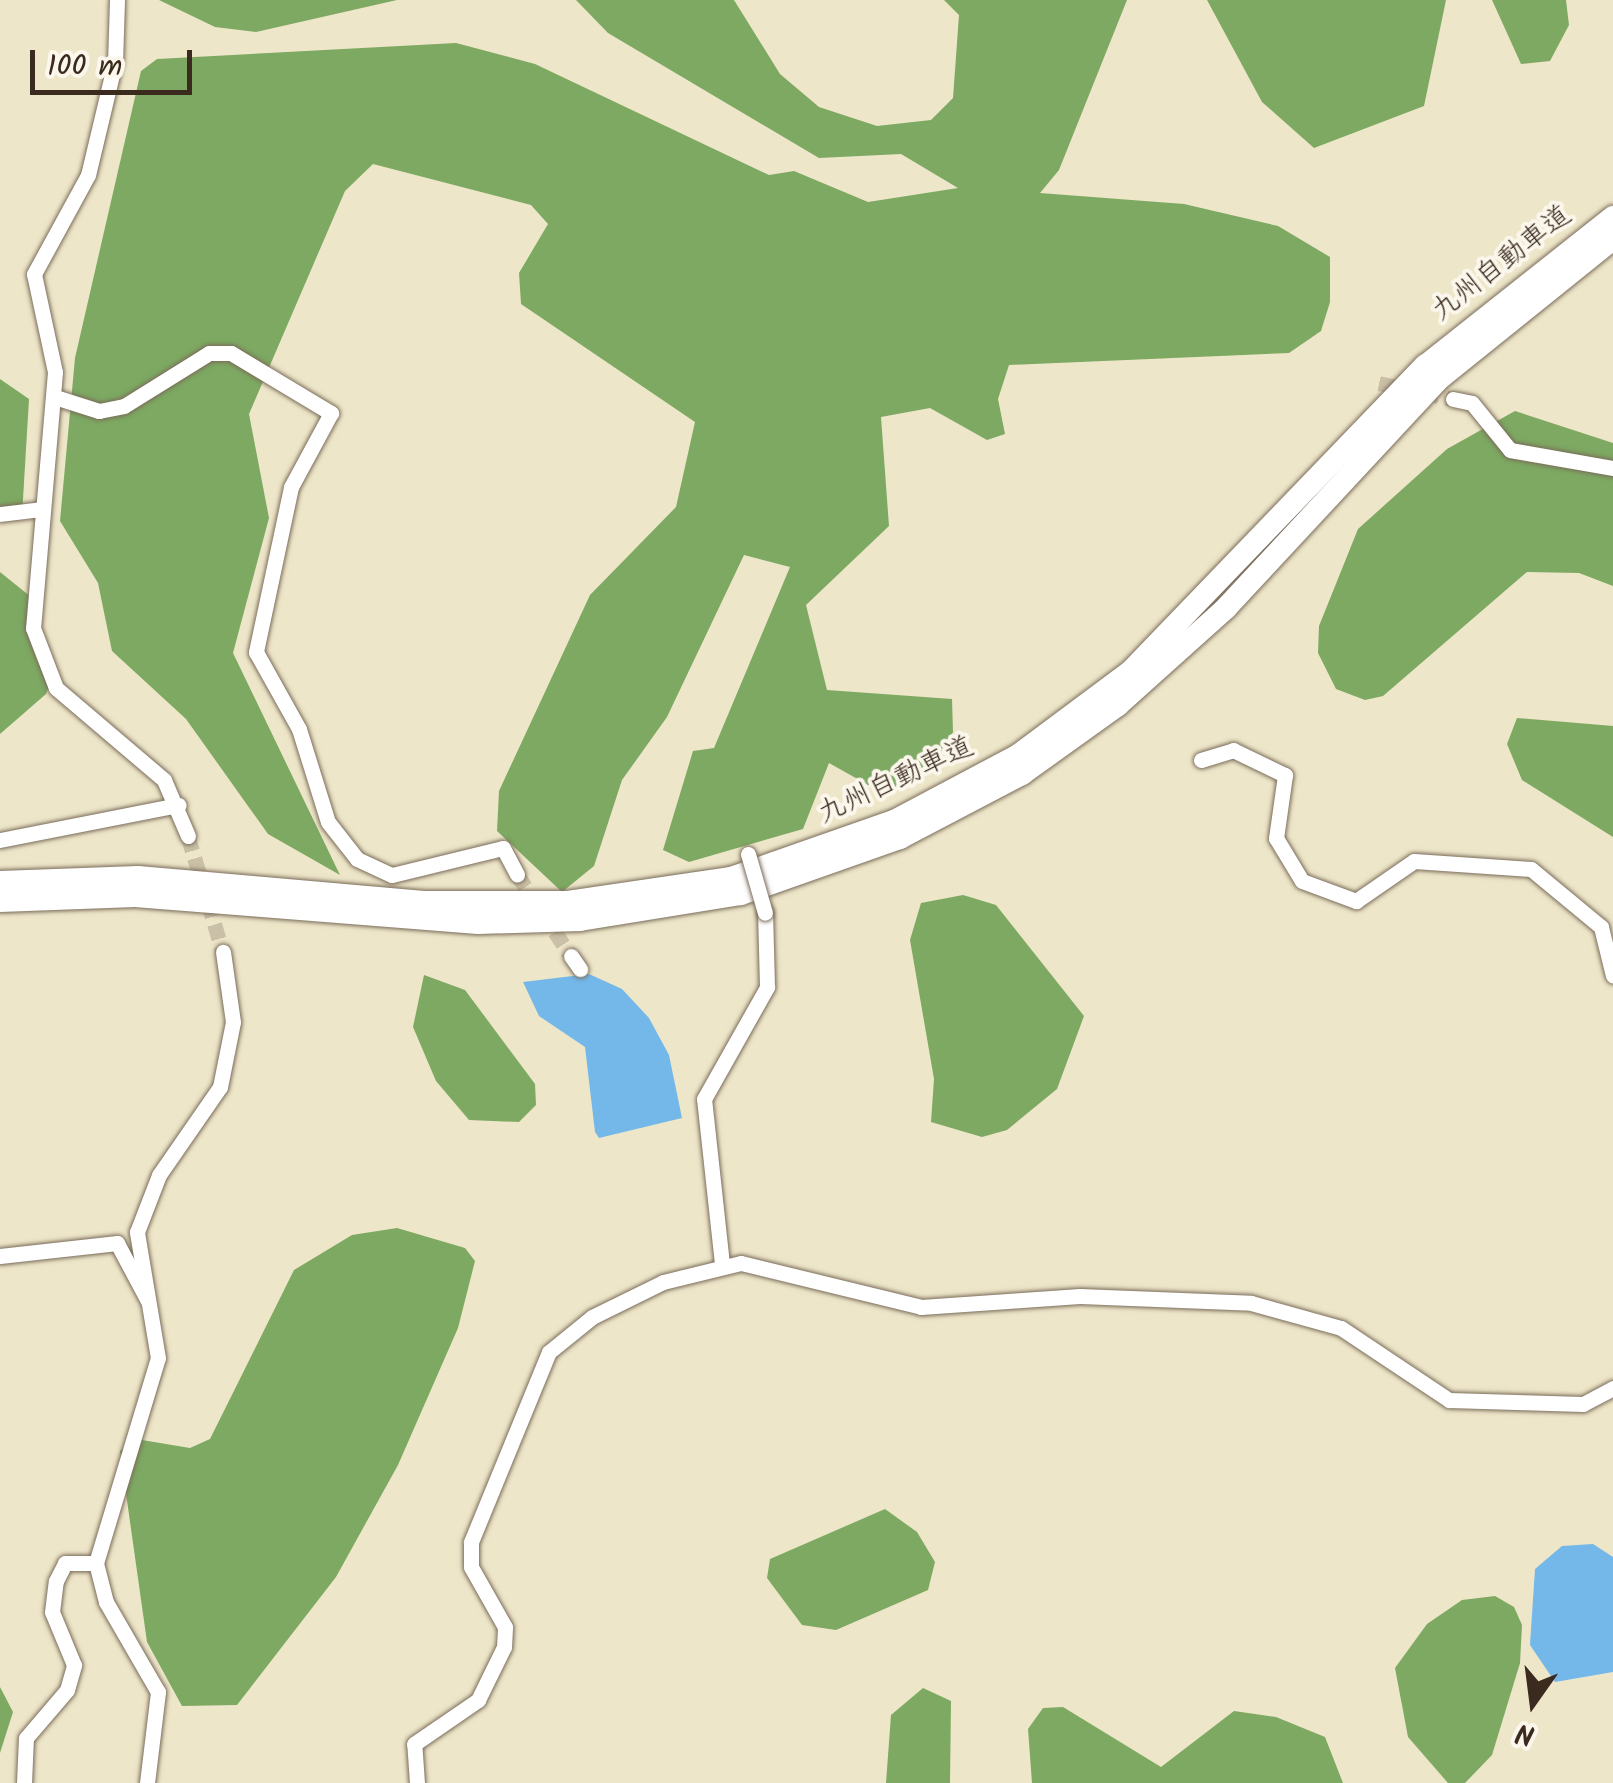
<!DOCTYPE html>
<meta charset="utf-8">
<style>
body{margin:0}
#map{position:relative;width:1613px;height:1783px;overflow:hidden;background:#eee6c9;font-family:Kalam,"Klee One",sans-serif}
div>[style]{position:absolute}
.forest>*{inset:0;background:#7da962}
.water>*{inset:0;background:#73b8e9}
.minor-tunnel>*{height:15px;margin-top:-7.5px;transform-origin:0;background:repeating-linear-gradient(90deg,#cac0a7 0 15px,transparent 0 23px)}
.roads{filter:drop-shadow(0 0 2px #7a6c5a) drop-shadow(0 0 2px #7a6c5a)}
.minor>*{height:15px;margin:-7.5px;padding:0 7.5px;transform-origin:7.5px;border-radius:7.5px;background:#fff}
.highway>*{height:22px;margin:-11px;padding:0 11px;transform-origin:11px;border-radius:11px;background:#fff}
.bridges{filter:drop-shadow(0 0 2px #7a6c5a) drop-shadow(0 0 2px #7a6c5a)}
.minor-bridge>*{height:15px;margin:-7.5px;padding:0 7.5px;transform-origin:7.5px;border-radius:7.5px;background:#fff}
span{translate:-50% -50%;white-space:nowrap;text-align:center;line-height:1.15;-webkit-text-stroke:8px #fbf7ec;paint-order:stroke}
.street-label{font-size:28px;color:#3b2a1e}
.north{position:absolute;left:1483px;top:1653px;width:100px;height:100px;-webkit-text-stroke:8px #fbf7ec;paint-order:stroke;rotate:194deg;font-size:28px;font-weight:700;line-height:40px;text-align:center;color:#3b2a1e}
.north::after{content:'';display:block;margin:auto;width:35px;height:45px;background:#3b2a1e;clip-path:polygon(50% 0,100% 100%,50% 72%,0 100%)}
.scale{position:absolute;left:30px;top:50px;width:162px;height:45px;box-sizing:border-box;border:5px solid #3b2a1e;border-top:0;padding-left:12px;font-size:30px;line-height:35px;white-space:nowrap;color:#3b2a1e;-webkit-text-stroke:8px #fbf7ec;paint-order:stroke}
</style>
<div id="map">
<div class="forest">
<i style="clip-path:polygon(159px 0,397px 0,256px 32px,215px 27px)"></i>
<i style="clip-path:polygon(576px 0,734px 0,780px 74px,819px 107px,877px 126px,931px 120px,953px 98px,959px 15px,944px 0,1127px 0,1059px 170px,1040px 193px,1184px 204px,1278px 226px,1330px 257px,1330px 302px,1321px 331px,1289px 353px,1009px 365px,998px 399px,1005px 434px,987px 440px,930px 408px,881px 417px,889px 526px,806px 605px,827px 690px,952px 699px,953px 732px,936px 763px,886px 795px,829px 763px,803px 829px,689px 862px,663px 850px,693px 751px,714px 748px,790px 567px,744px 555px,667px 717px,622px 780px,594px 866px,562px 892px,497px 831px,499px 791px,590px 595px,676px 507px,695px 422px,521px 304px,519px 273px,548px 224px,531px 205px,373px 164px,345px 191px,249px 414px,269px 518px,233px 653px,340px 875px,268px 834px,186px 719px,112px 651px,98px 583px,60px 521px,75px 358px,141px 71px,157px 59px,456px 43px,535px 64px,769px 175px,794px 171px,868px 202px,958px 188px,901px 154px,819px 158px,608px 33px)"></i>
<i style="clip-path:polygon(1207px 0,1446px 0,1424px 106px,1314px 148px,1262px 102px)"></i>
<i style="clip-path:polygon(1492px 0,1566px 0,1569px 25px,1550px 61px,1521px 64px)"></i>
<i style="clip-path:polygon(0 379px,29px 399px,22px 516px,0 516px)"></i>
<i style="clip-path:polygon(1515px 411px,1613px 443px,1613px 586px,1579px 573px,1527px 572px,1383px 696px,1365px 700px,1336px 689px,1318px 653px,1319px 626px,1358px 529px,1447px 449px)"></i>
<i style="clip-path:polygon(0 572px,31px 597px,53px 676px,46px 694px,0 734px)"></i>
<i style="clip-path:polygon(1517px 718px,1613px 726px,1613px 837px,1522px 780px,1507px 744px)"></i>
<i style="clip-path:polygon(963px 895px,996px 905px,1084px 1016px,1057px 1089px,1007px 1130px,982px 1137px,931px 1122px,934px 1079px,910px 940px,921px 903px)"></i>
<i style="clip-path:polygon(424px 975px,465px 990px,535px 1084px,536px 1105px,519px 1122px,469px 1120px,436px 1081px,413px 1027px)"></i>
<i style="clip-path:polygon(397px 1228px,465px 1248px,475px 1261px,458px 1328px,398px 1465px,336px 1577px,237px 1705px,182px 1706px,147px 1642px,120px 1451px,136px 1439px,190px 1448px,210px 1439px,294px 1270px,352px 1235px)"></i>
<i style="clip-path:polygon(885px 1509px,917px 1532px,935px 1562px,928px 1590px,836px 1630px,802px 1625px,767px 1578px,770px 1559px)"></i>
<i style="clip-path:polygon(1495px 1596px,1514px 1607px,1522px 1625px,1520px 1663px,1492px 1755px,1465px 1783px,1448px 1783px,1408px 1737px,1395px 1668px,1427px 1624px,1462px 1600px)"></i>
<i style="clip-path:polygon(0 1687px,13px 1712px,0 1753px)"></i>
<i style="clip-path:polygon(923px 1688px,951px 1701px,950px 1783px,886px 1783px,891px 1715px)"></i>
<i style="clip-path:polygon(1063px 1707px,1161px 1767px,1234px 1711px,1276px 1717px,1325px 1737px,1343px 1783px,1032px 1783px,1028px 1729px,1043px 1708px)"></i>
</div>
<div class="water">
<i style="clip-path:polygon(589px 974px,622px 989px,649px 1018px,669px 1055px,682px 1118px,599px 1138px,595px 1132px,585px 1047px,539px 1016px,523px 982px)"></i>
<i style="clip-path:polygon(1593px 1544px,1613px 1557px,1613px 1672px,1555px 1682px,1530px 1645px,1535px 1569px,1562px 1546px)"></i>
</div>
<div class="minor-tunnel">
<i style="left:1379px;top:383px;width:76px;rotate:12.2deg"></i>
<i style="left:188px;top:836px;width:121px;rotate:73.2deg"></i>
<i style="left:517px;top:874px;width:98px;rotate:56.6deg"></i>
</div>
<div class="roads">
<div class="minor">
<i style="left:117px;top:0;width:62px;rotate:91.8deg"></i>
<i style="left:115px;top:62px;width:116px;rotate:103.4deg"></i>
<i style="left:88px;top:175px;width:113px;rotate:118.6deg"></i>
<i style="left:34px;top:274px;width:100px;rotate:77.9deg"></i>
<i style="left:55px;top:372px;width:257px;rotate:94.9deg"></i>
<i style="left:33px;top:628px;width:64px;rotate:69deg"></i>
<i style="left:56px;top:688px;width:142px;rotate:40.4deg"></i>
<i style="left:164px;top:780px;width:61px;rotate:66.8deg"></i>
<i style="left:55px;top:397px;width:46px;rotate:17.7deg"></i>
<i style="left:99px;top:411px;width:25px;rotate:-11deg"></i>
<i style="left:124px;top:406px;width:100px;rotate:-31.9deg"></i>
<i style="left:209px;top:353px;width:22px"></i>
<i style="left:231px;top:353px;width:117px;rotate:31deg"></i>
<i style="left:331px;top:413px;width:84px;rotate:118.4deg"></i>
<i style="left:291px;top:487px;width:169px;rotate:102deg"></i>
<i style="left:256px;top:652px;width:88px;rotate:60.8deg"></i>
<i style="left:299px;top:729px;width:97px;rotate:72.7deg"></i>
<i style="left:328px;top:822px;width:47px;rotate:51.9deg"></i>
<i style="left:357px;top:859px;width:38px;rotate:25deg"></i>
<i style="left:392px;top:875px;width:114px;rotate:-13.7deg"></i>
<i style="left:503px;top:848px;width:30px;rotate:62deg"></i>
<i style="left:1453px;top:399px;width:19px;rotate:12deg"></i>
<i style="left:1472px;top:403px;width:60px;rotate:51deg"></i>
<i style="left:1510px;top:450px;width:105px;rotate:9.9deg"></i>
<i style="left:0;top:514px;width:42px;rotate:-6.8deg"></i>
<i style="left:1201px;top:760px;width:34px;rotate:-17deg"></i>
<i style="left:1233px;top:750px;width:58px;rotate:25.7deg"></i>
<i style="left:1285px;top:775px;width:64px;rotate:98.1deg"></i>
<i style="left:1276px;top:838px;width:50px;rotate:58.8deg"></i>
<i style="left:1302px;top:881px;width:58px;rotate:20.3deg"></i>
<i style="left:1356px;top:901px;width:70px;rotate:-34.6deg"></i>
<i style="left:1414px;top:861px;width:117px;rotate:3.9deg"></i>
<i style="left:1531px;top:869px;width:91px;rotate:39.6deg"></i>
<i style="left:1601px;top:927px;width:50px;rotate:76.2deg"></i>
<i style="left:0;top:840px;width:182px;rotate:-11.1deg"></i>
<i style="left:571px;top:956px;width:16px;rotate:55deg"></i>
<i style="left:0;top:1256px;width:118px;rotate:-6.3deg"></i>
<i style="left:117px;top:1243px;width:66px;rotate:61.9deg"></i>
<i style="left:722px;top:1264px;width:166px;rotate:-96.2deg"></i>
<i style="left:704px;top:1099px;width:129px;rotate:-60.6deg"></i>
<i style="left:767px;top:987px;width:74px;rotate:-91.5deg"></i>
<i style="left:24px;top:1783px;width:45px;rotate:-87.5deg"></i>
<i style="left:26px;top:1738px;width:63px;rotate:-49.5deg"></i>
<i style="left:67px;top:1690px;width:26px;rotate:-74deg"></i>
<i style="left:74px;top:1665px;width:57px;rotate:-112.5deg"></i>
<i style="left:52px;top:1612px;width:31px;rotate:-83deg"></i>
<i style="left:56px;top:1581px;width:20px;rotate:-63deg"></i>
<i style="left:65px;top:1563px;width:31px"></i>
<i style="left:147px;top:1783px;width:92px;rotate:-83.1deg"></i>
<i style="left:158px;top:1692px;width:104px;rotate:-120deg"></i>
<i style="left:106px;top:1602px;width:40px;rotate:-104.4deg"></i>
<i style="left:96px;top:1563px;width:214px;rotate:-73.2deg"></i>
<i style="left:158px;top:1358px;width:128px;rotate:-99.5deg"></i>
<i style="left:137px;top:1232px;width:61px;rotate:-68.9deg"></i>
<i style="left:159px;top:1175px;width:107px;rotate:-55.3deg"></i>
<i style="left:220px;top:1087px;width:66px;rotate:-78.7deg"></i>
<i style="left:233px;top:1022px;width:71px;rotate:-98.1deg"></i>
<i style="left:417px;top:1783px;width:39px;rotate:-94deg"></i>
<i style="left:414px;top:1744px;width:78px;rotate:-34.5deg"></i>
<i style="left:478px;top:1700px;width:59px;rotate:-63.9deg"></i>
<i style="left:504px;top:1647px;width:20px;rotate:-87deg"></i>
<i style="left:505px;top:1627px;width:69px;rotate:-119.5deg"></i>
<i style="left:471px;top:1567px;width:25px;rotate:-90deg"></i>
<i style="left:471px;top:1542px;width:205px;rotate:-67.7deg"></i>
<i style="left:549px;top:1352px;width:55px;rotate:-39.1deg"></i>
<i style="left:592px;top:1317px;width:79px;rotate:-26.2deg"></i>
<i style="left:663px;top:1282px;width:80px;rotate:-13.7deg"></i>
<i style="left:741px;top:1263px;width:185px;rotate:13.7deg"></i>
<i style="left:921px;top:1307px;width:159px;rotate:-4deg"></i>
<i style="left:1080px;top:1296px;width:171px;rotate:2.3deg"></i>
<i style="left:1251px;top:1303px;width:93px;rotate:15.5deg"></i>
<i style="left:1341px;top:1328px;width:130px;rotate:33.7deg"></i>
<i style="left:1449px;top:1400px;width:134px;rotate:1.7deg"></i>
<i style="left:1583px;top:1404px;width:34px;rotate:-28deg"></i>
</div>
<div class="highway">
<i style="left:0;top:882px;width:138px;rotate:-2.1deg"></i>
<i style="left:138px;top:877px;width:287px;rotate:5deg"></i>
<i style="left:424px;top:902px;width:144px"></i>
<i style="left:568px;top:902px;width:165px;rotate:-8.4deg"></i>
<i style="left:731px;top:878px;width:173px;rotate:-19.3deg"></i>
<i style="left:894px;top:821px;width:139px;rotate:-27.9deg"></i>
<i style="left:1017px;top:756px;width:142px;rotate:-36.7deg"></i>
<i style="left:1131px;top:671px;width:424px;rotate:-46.1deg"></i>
<i style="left:1425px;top:366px;width:240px;rotate:-38.4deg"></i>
<i style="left:0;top:901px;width:135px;rotate:-2.1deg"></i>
<i style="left:135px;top:896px;width:344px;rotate:4.5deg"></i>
<i style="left:478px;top:923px;width:102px;rotate:-1.7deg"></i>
<i style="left:580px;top:920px;width:163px;rotate:-9.2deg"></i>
<i style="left:741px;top:894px;width:169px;rotate:-19.4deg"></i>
<i style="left:900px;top:838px;width:138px;rotate:-27.7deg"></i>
<i style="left:1022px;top:774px;width:118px;rotate:-35.7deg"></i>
<i style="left:1118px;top:705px;width:145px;rotate:-41.9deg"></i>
<i style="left:1226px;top:608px;width:314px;rotate:-47.1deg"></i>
<i style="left:1440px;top:378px;width:222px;rotate:-38.8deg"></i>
</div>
</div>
<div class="bridges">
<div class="minor-bridge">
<i style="left:748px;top:854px;width:61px;rotate:73.9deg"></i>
</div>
</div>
<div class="street-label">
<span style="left:1502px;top:264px;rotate:-38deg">九州自動車道</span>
<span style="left:896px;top:781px;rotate:-25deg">九州自動車道</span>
</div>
<div class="north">N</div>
<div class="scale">100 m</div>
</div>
